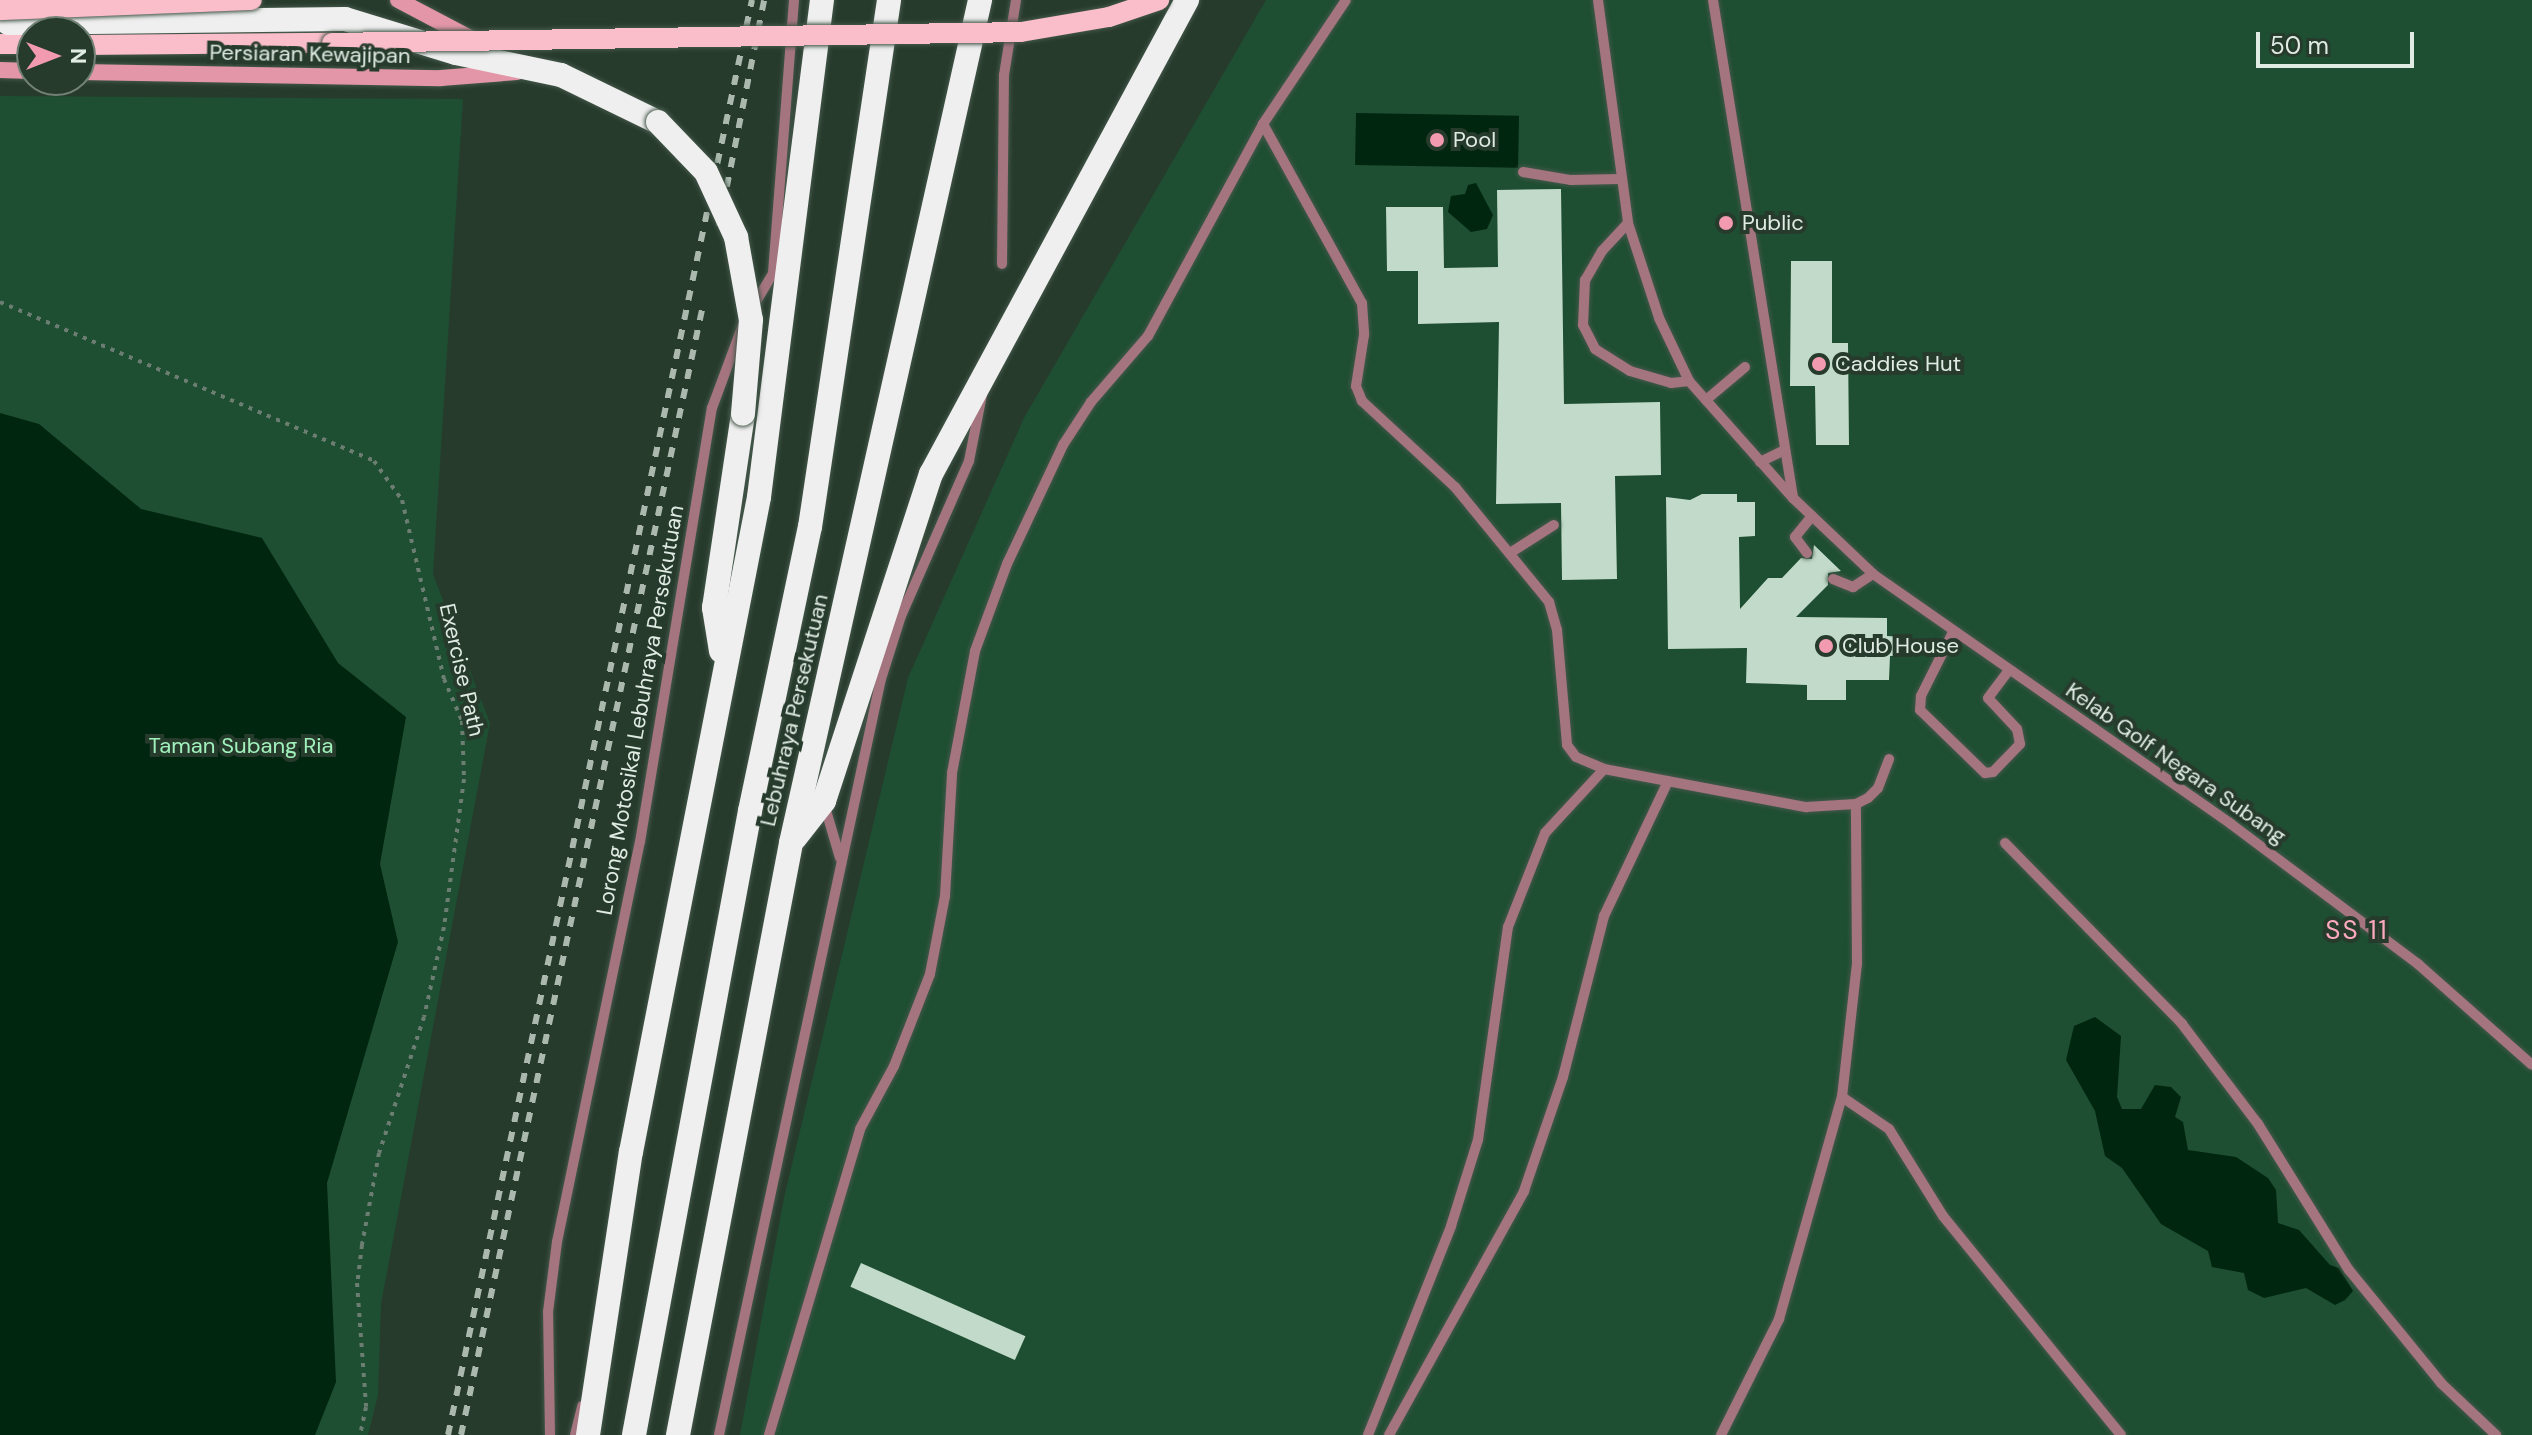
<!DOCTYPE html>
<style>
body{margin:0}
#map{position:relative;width:2532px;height:1435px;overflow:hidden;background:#273b2d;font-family:"DM Sans",sans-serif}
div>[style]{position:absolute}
.green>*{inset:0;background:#1e4f32}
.water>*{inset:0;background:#00260f;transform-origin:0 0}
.building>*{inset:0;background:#c2dac9;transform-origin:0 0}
.path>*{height:4px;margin-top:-2px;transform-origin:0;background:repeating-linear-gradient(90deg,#6c7d71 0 4px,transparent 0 10px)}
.roads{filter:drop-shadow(0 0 2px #44574a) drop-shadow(0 0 2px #44574a)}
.lane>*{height:10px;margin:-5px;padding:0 5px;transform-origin:5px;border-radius:5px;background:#a4747f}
.secondary>*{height:16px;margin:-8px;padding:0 8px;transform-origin:8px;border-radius:8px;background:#e296a8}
.primary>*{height:20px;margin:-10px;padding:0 10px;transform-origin:10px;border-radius:10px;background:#fabecb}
.highway>*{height:24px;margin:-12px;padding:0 12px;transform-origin:12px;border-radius:12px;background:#efefef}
.rail>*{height:6px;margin-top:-3px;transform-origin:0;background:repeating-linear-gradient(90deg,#aab8ae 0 10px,transparent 0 20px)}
.bridges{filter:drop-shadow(0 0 2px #44574a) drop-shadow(0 0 2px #44574a)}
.primary-bridge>*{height:20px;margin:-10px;padding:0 10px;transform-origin:10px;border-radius:10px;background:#fabecb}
.highway-bridge>*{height:24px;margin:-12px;padding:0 12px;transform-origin:12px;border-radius:12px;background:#efefef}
.dots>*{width:22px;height:22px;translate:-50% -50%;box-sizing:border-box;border:4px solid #273b2d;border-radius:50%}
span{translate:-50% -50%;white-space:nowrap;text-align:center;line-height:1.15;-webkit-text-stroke:8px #273b2d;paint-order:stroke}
.street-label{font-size:22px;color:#dfebe3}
.poi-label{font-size:22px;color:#dfebe3}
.left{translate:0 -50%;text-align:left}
.park-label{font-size:22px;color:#a0f1bb}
.quarter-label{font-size:26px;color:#fdaabe;letter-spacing:2px}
.north{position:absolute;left:16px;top:16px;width:80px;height:80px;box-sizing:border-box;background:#273b2d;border:2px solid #718176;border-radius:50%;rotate:90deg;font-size:22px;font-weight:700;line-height:32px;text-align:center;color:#dfebe3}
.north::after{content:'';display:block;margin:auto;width:28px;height:36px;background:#f29ab0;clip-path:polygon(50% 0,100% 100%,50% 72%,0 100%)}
.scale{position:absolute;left:2256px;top:32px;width:158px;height:36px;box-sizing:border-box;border:4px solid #dfebe3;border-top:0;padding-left:10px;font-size:24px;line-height:28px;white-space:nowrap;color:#dfebe3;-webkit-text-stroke:6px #273b2d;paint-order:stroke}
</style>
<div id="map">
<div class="green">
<i style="clip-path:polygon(1266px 0,2532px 0,2532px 1435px,740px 1435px,784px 1198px,908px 678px,1024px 418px)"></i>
<i style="clip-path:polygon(0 96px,463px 99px,433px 574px,490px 723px,381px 1304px,378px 1395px,368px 1435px,0 1435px)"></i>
</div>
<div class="water">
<i style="left:1356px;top:113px;width:163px;height:52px;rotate:1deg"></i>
<i style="clip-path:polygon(1476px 183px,1493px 215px,1487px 229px,1471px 232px,1448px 212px,1451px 196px,1465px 194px,1468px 185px)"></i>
<i style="clip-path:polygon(0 413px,39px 424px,141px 509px,262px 538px,338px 663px,406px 717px,380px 864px,398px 942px,327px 1183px,336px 1382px,315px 1435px,0 1435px)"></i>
<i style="clip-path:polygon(2095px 1017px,2121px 1036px,2117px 1097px,2122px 1109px,2141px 1109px,2155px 1085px,2171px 1087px,2181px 1097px,2175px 1117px,2183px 1122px,2188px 1150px,2236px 1157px,2268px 1178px,2276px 1190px,2278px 1223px,2299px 1230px,2330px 1265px,2339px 1268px,2353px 1291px,2345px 1300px,2335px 1305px,2306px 1288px,2264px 1298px,2248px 1290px,2244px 1273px,2212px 1267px,2208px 1251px,2161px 1224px,2122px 1168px,2105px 1156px,2095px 1111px,2066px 1060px,2074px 1026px)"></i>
</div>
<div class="building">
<i style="clip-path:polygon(1561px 189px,1564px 404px,1660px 402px,1661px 475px,1615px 476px,1617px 579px,1562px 580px,1561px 503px,1496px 504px,1499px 322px,1418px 324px,1418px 271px,1387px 271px,1386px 207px,1443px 207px,1444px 268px,1498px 267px,1497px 190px)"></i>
<i style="clip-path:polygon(1791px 261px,1832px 261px,1832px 343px,1848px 343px,1849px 445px,1816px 445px,1815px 386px,1790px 386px)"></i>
<i style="clip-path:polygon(1702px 494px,1737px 494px,1737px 502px,1755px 502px,1755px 536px,1739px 537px,1740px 609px,1768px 578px,1782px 578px,1801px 558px,1812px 559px,1814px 545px,1841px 571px,1828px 573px,1828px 585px,1796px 617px,1887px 618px,1887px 636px,1904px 637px,1904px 656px,1890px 656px,1889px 680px,1846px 680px,1846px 700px,1807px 700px,1807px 685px,1746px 683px,1747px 648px,1668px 649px,1666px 497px,1690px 500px)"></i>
<i style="left:861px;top:1263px;width:180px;height:26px;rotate:24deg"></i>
</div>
<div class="path">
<i style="left:0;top:302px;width:406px;rotate:23deg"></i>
<i style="left:374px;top:461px;width:48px;rotate:54.3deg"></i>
<i style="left:402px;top:500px;width:184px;rotate:76.8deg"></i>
<i style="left:444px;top:679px;width:46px;rotate:66.8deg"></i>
<i style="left:462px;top:721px;width:58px;rotate:88deg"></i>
<i style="left:464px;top:779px;width:149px;rotate:97.7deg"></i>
<i style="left:444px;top:927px;width:92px;rotate:102.5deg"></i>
<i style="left:424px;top:1017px;width:143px;rotate:108.3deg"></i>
<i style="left:379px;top:1153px;width:94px;rotate:100.5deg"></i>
<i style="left:362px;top:1245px;width:38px;rotate:97deg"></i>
<i style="left:357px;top:1283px;width:124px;rotate:85.8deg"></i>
<i style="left:366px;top:1407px;width:29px;rotate:102deg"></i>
</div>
<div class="roads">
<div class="lane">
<i style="left:1598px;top:0;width:225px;rotate:82.3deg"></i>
<i style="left:1628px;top:223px;width:100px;rotate:71.9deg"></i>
<i style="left:1659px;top:318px;width:70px;rotate:64.5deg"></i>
<i style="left:1689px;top:381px;width:157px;rotate:48.4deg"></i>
<i style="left:1793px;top:498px;width:110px;rotate:43.5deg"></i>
<i style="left:1873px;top:574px;width:437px;rotate:34.9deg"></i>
<i style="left:2231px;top:824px;width:234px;rotate:36.8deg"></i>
<i style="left:2418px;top:964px;width:152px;rotate:41.5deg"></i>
<i style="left:1713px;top:0;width:503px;rotate:80.86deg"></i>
<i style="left:1263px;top:124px;width:205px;rotate:61.1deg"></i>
<i style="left:1362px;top:303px;width:32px;rotate:86deg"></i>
<i style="left:1364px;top:335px;width:52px;rotate:98.9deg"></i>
<i style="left:1356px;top:386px;width:16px;rotate:68deg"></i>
<i style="left:1362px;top:401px;width:127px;rotate:42.8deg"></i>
<i style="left:1455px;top:487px;width:149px;rotate:50.7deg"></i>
<i style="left:1549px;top:602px;width:29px;rotate:74deg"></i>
<i style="left:1557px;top:630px;width:115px;rotate:85deg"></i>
<i style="left:1567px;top:745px;width:15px;rotate:53deg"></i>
<i style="left:1576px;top:757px;width:30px;rotate:23deg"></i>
<i style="left:1604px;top:769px;width:206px;rotate:10.7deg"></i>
<i style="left:1806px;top:807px;width:50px;rotate:-3.4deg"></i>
<i style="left:1856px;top:804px;width:13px;rotate:-27deg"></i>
<i style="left:1868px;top:798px;width:14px;rotate:-45deg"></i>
<i style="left:1878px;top:788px;width:31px;rotate:-69deg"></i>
<i style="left:1523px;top:172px;width:49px;rotate:9.5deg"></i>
<i style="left:1571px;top:180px;width:48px;rotate:-1.2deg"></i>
<i style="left:1628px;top:223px;width:38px;rotate:133deg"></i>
<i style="left:1602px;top:251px;width:34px;rotate:120deg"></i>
<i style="left:1585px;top:280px;width:45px;rotate:92.5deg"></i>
<i style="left:1583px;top:325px;width:27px;rotate:63deg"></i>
<i style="left:1595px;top:349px;width:41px;rotate:32.2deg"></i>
<i style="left:1630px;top:371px;width:43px;rotate:16.3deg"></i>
<i style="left:1671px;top:383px;width:18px;rotate:-6deg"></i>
<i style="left:1002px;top:264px;width:189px;rotate:-89.4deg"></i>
<i style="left:1004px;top:75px;width:76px;rotate:-80.9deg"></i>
<i style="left:754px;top:305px;width:37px;rotate:-59deg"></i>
<i style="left:773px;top:273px;width:274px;rotate:-85.6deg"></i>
<i style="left:1706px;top:400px;width:51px;rotate:-40.2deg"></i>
<i style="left:1760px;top:462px;width:28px;rotate:-26deg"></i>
<i style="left:1510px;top:553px;width:52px;rotate:-32.5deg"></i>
<i style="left:1807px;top:553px;width:20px;rotate:-127deg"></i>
<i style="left:1795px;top:537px;width:27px;rotate:-51deg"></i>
<i style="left:1833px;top:579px;width:22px;rotate:22deg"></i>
<i style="left:1853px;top:587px;width:24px;rotate:-33deg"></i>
<i style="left:1953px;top:632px;width:72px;rotate:116.6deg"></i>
<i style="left:1921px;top:696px;width:14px;rotate:94deg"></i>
<i style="left:1920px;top:710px;width:91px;rotate:44.1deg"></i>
<i style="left:1985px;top:773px;width:8px;rotate:-7deg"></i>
<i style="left:1993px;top:772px;width:39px;rotate:-46deg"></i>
<i style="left:2020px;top:744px;width:15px;rotate:-101deg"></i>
<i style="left:2017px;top:729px;width:42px;rotate:-133.1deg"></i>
<i style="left:1988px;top:698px;width:35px;rotate:-53deg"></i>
<i style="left:825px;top:807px;width:53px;rotate:73.6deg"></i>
<i style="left:2005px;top:843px;width:253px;rotate:45.6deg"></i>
<i style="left:2182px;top:1024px;width:126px;rotate:52.8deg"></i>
<i style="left:2258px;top:1124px;width:172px;rotate:58.1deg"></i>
<i style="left:2349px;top:1270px;width:146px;rotate:50.8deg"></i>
<i style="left:2441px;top:1383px;width:76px;rotate:43.4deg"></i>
<i style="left:1842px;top:1097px;width:57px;rotate:34.2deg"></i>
<i style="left:1889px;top:1129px;width:102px;rotate:58.2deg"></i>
<i style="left:1943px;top:1216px;width:282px;rotate:50.9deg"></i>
<i style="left:550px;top:1435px;width:123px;rotate:-90.9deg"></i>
<i style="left:548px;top:1312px;width:71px;rotate:-82.7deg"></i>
<i style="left:557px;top:1242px;width:409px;rotate:-78.3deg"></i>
<i style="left:640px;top:842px;width:440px;rotate:-80.6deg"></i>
<i style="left:712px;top:408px;width:92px;rotate:-69.6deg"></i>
<i style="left:575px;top:1435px;width:30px;rotate:-76deg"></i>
<i style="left:719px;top:1435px;width:773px;rotate:-77.91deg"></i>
<i style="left:881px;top:679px;width:66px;rotate:-72.4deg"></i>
<i style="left:901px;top:616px;width:169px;rotate:-66.3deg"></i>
<i style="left:969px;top:461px;width:67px;rotate:-78.9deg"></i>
<i style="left:769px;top:1435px;width:319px;rotate:-73.4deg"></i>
<i style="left:860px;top:1129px;width:72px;rotate:-61.6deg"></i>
<i style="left:894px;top:1066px;width:99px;rotate:-68.6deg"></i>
<i style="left:930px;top:974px;width:79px;rotate:-79.1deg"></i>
<i style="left:945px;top:896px;width:123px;rotate:-86.7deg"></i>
<i style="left:952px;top:773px;width:124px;rotate:-79.3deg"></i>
<i style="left:975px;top:651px;width:93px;rotate:-69.8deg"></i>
<i style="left:1007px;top:564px;width:132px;rotate:-64.8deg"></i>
<i style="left:1063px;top:445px;width:51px;rotate:-56.9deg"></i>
<i style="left:1091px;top:402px;width:87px;rotate:-49.2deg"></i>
<i style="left:1148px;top:336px;width:241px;rotate:-61.5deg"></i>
<i style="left:1263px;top:124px;width:149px;rotate:-56.2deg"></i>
<i style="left:1368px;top:1435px;width:225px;rotate:-68.3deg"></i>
<i style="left:1451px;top:1226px;width:90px;rotate:-72.6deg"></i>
<i style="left:1478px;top:1140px;width:215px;rotate:-82deg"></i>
<i style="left:1508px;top:927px;width:101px;rotate:-68.5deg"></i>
<i style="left:1545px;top:833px;width:87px;rotate:-47.3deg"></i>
<i style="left:1389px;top:1435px;width:279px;rotate:-61deg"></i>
<i style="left:1524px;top:1191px;width:120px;rotate:-71.1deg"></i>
<i style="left:1563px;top:1077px;width:166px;rotate:-75.7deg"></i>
<i style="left:1604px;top:916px;width:149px;rotate:-64.6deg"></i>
<i style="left:1721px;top:1435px;width:130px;rotate:-63.4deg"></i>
<i style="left:1779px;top:1319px;width:231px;rotate:-74.2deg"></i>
<i style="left:1842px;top:1097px;width:134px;rotate:-83.6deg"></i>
<i style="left:1857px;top:964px;width:160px;rotate:-90.4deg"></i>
</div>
<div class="secondary">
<i style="left:398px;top:0;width:84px;rotate:27.8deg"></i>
<i style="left:0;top:70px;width:32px;rotate:2deg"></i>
<i style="left:80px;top:72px;width:361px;rotate:1deg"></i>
<i style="left:441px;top:78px;width:76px;rotate:-4.5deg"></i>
</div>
<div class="primary">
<i style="left:0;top:44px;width:32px"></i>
<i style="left:80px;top:45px;width:252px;rotate:-0.5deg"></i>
</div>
<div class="highway">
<i style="left:8px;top:23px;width:337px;rotate:-0.7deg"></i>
<i style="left:345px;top:19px;width:116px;rotate:17deg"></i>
<i style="left:456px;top:53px;width:107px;rotate:11.8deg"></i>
<i style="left:561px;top:75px;width:108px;rotate:25.9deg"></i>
<i style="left:721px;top:651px;width:44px;rotate:-99.2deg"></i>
<i style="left:714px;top:608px;width:196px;rotate:-81.5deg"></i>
<i style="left:795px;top:838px;width:47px;rotate:-51.9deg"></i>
<i style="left:824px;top:801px;width:344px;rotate:-71.9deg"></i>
<i style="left:931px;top:474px;width:539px;rotate:-61.63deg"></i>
<i style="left:588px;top:1435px;width:286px;rotate:-81.4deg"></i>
<i style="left:631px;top:1152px;width:667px;rotate:-78.94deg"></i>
<i style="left:759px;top:497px;width:501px;rotate:-82.78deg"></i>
<i style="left:634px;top:1435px;width:635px;rotate:-79.47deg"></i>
<i style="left:750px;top:811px;width:290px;rotate:-78.1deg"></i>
<i style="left:810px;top:527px;width:533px;rotate:-81.47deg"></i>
<i style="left:678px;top:1435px;width:603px;rotate:-79.19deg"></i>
<i style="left:791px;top:843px;width:864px;rotate:-77.36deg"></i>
</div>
</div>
<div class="rail">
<i style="left:719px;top:226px;width:230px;rotate:-78.7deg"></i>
<i style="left:448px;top:1435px;width:1467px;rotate:-78.04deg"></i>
<i style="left:461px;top:1435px;width:1156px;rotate:-77.91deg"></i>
</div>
<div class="bridges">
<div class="primary-bridge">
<i style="left:0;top:10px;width:252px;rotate:-2.3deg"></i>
<i style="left:332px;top:43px;width:689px;rotate:-0.91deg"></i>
<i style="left:1021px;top:32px;width:89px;rotate:-9.7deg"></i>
<i style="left:1109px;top:17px;width:53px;rotate:-18.8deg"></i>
</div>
<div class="highway-bridge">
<i style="left:658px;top:122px;width:69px;rotate:46.2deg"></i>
<i style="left:706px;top:172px;width:72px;rotate:65.2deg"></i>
<i style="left:736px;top:237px;width:84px;rotate:79.8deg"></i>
<i style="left:751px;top:320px;width:94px;rotate:94.9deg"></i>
</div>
</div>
<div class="dots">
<i style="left:1437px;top:140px;background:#f29ab0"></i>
<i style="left:1726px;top:223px;background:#f29ab0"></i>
<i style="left:1819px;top:364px;background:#f29ab0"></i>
<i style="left:1826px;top:646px;background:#f29ab0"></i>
</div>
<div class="street-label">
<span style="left:310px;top:54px;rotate:1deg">Persiaran Kewajipan</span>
<span style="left:462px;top:670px;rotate:77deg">Exercise Path</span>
<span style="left:640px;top:710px;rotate:-80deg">Lorong Motosikal Lebuhraya Persekutuan</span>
<span style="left:794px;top:710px;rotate:-77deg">Lebuhraya Persekutuan</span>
<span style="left:2176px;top:763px;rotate:35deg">Kelab Golf Negara Subang</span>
</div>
<div class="poi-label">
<span class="left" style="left:1453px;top:140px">Pool</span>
<span class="left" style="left:1742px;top:223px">Public</span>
<span class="left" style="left:1835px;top:364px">Caddies Hut</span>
<span class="left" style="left:1842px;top:646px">Club House</span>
</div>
<div class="park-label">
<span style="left:241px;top:746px">Taman Subang Ria</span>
</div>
<div class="quarter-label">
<span style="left:2357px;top:931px">SS 11</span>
</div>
<div class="north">N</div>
<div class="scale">50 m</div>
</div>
